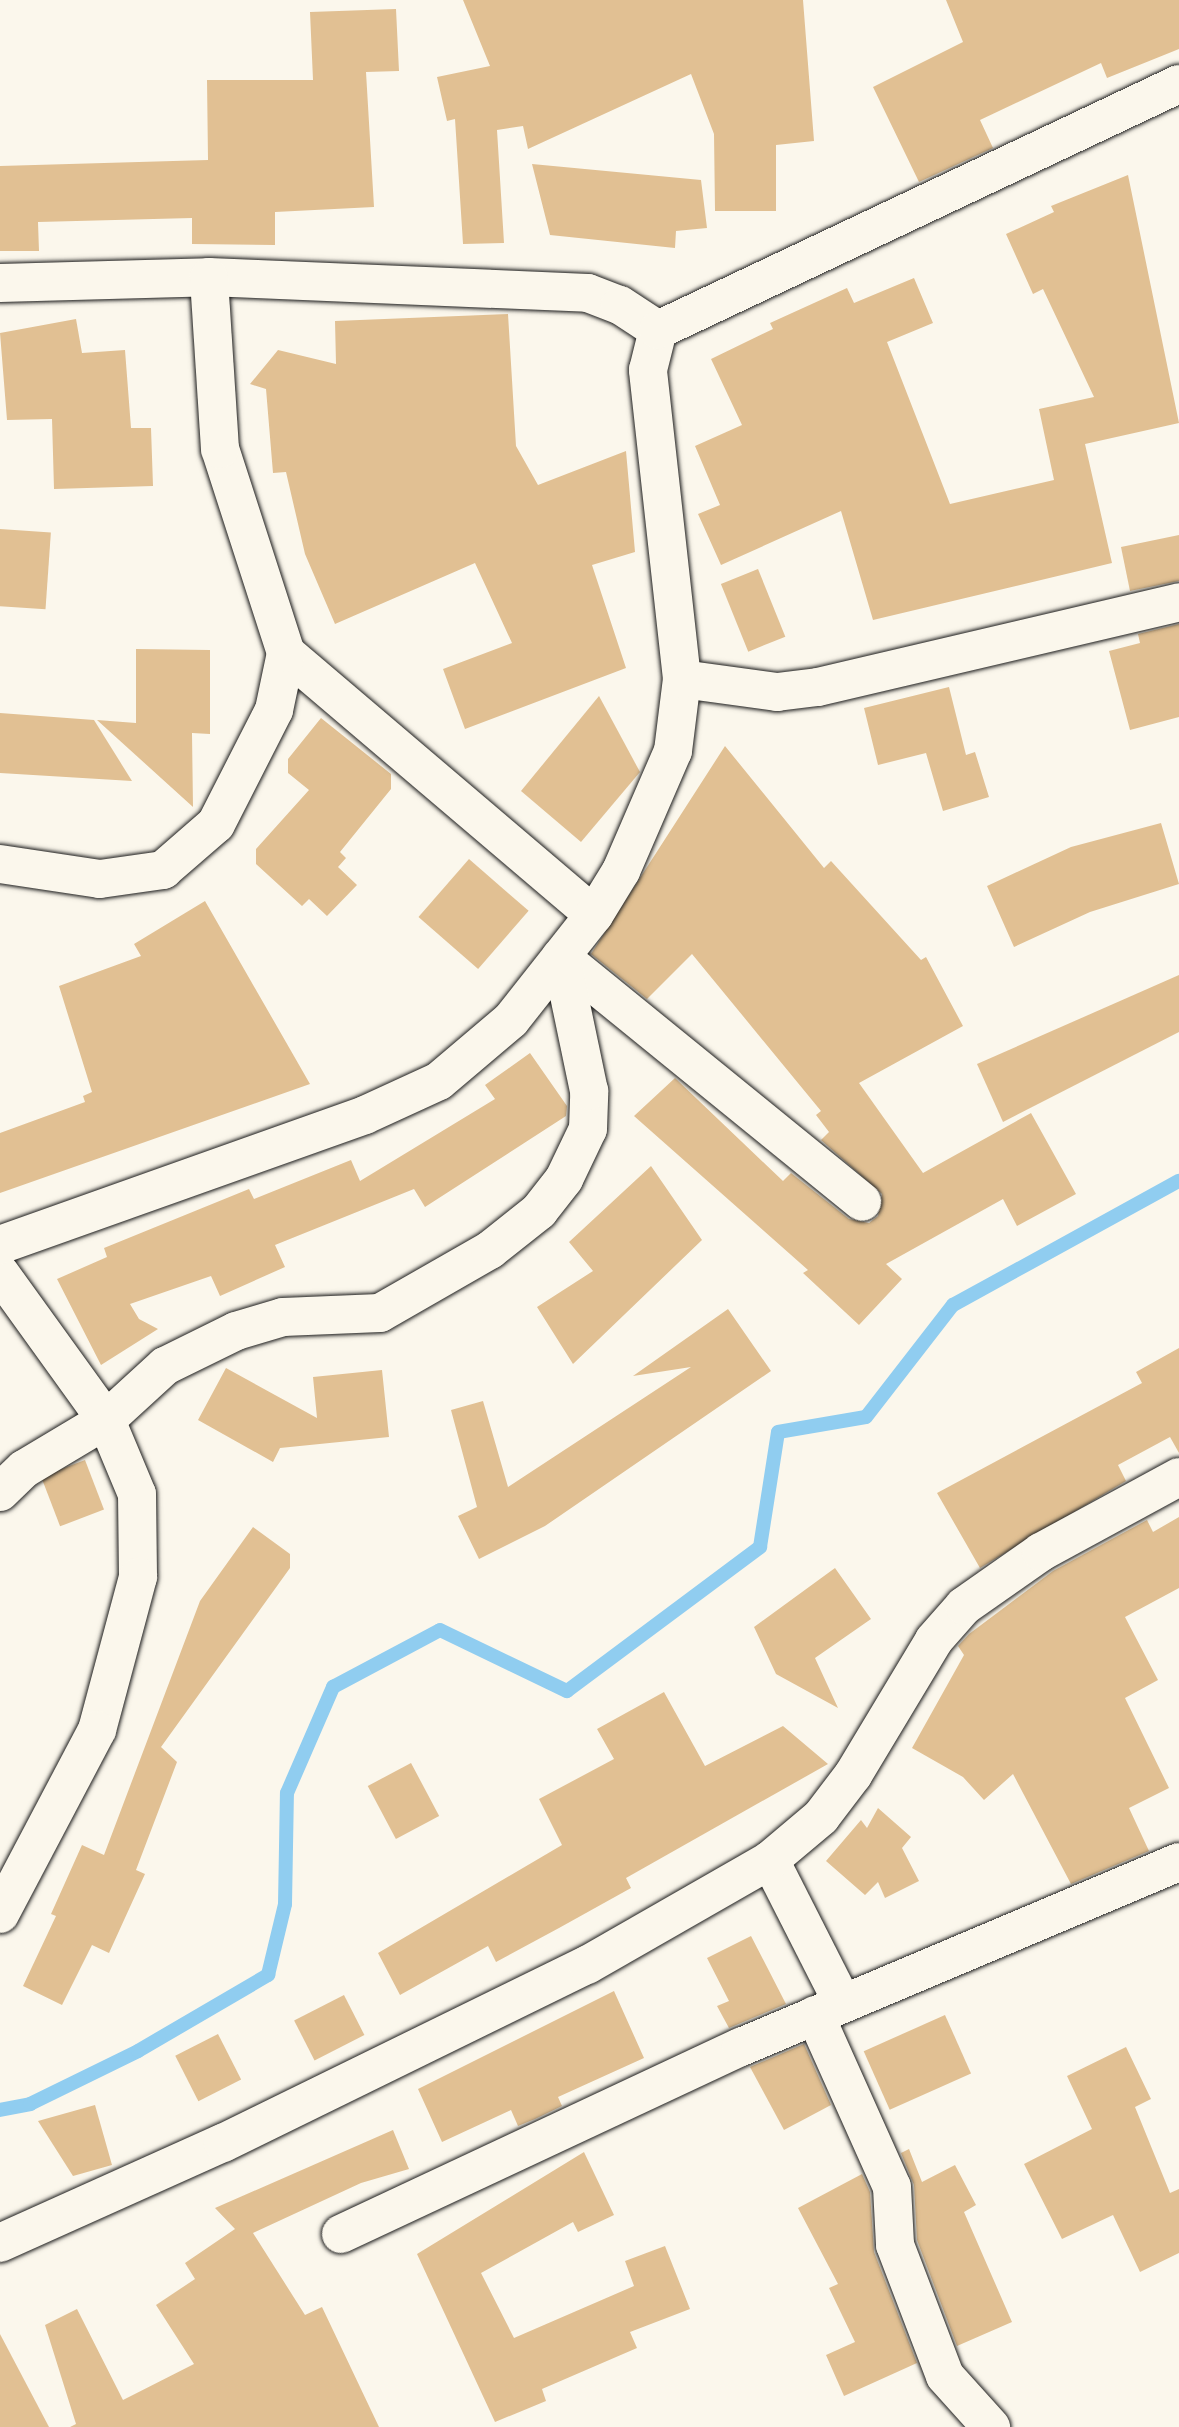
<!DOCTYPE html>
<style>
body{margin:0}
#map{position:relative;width:1179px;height:2427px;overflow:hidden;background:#fbf7ec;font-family:Mali,sans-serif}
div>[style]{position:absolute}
.stream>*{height:14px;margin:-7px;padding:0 7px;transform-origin:7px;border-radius:7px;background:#90cdf0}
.building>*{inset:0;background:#e1c093;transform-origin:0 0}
.roads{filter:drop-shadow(0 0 2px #1c1c1c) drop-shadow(0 0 2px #1c1c1c)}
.minor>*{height:38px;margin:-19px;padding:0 19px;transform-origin:19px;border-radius:19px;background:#fbf7ec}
.tertiary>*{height:38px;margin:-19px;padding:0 19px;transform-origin:19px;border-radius:19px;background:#fbf7ec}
span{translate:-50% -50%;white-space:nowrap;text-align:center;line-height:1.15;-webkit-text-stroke:7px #fbf7ec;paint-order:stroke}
</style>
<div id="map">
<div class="stream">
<i style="left:0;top:2110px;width:31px;rotate:-11deg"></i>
<i style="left:30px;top:2104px;width:120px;rotate:-26.1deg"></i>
<i style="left:138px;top:2051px;width:151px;rotate:-30.3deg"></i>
<i style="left:268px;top:1975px;width:73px;rotate:-76.5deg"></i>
<i style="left:285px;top:1904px;width:111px;rotate:-89deg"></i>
<i style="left:287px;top:1793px;width:116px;rotate:-66.5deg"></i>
<i style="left:333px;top:1687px;width:121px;rotate:-28deg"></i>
<i style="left:440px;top:1630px;width:141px;rotate:25.7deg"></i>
<i style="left:567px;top:1691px;width:241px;rotate:-36.7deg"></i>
<i style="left:760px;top:1547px;width:116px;rotate:-81.1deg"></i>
<i style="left:778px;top:1432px;width:89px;rotate:-9.7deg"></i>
<i style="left:866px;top:1417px;width:142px;rotate:-52.2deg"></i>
<i style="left:953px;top:1305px;width:258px;rotate:-28.8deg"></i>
</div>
<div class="building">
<i style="clip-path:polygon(463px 0,803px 0,814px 141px,776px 145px,776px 211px,715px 211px,714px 134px,691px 74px,528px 149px,523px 126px,497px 130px,504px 243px,463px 244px,455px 119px,447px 121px,437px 77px,490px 66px)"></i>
<i style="clip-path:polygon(946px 0,1179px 0,1179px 49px,1107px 78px,1101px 63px,980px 120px,993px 148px,919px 182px,873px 87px,963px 42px)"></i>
<i style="clip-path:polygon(396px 9px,399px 71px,366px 72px,374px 207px,275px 212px,275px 245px,192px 244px,192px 218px,38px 222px,39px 251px,0 251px,0 166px,208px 160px,207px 80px,313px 80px,310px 12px)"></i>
<i style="clip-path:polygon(532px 164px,701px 180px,707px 228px,676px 231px,675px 248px,550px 235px)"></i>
<i style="clip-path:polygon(1128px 175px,1179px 423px,1085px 444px,1112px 563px,873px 620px,841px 511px,721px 565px,698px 514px,720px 505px,695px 446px,742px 425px,711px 359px,773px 329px,770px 323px,847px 288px,854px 303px,914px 278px,933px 323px,887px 342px,950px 504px,1054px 480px,1039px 409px,1094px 397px,1043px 289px,1033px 294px,1006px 234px,1054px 212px,1051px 206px)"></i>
<i style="clip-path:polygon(508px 314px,516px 446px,538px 485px,626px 451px,635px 552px,592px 565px,626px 668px,465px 729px,443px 669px,512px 643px,475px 563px,335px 624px,305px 554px,286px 472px,273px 473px,266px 389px,250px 384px,278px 350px,336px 364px,335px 321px)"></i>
<i style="clip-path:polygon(76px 319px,82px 353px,125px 350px,131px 428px,151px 428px,153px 486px,54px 489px,52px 419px,7px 420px,0 333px)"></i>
<i style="left:0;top:529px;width:51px;height:77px;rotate:4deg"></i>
<i style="clip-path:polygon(1179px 535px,1179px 581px,1130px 591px,1121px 547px)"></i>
<i style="left:758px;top:569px;width:73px;height:40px;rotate:68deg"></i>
<i style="clip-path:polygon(1179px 624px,1179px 717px,1130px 730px,1109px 651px,1140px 643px,1138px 634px)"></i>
<i style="clip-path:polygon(136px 649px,210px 650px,210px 734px,192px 733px,193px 807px,97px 720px,136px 723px)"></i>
<i style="clip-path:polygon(949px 687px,966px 755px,975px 752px,989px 797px,943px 811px,926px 753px,878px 765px,864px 708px)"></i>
<i style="clip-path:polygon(599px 696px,640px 772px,581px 842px,521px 791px)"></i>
<i style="clip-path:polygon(0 713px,94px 720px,132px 781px,0 773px)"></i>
<i style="clip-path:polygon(321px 718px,391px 774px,391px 789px,340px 852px,346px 858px,338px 867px,357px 885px,327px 916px,309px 899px,302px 906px,256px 864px,256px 849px,309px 790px,288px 773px,288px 759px)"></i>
<i style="clip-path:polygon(725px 746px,824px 868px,831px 861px,921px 960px,926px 957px,963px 1026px,859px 1083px,923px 1173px,1031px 1113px,1076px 1194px,1017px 1226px,1003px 1199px,886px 1264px,902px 1279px,859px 1325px,803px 1273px,808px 1270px,634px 1116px,675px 1078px,783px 1181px,791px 1173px,849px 1219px,869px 1223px,878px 1216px,882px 1194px,821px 1140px,829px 1132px,816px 1115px,821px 1111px,692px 954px,647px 999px,591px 954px)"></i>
<i style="clip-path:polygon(1161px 823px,1179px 884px,1090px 912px,1014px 947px,987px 886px,1071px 847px)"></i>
<i style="left:469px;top:859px;width:79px;height:77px;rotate:41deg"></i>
<i style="clip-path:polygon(205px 901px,310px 1084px,0 1193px,0 1133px,85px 1102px,83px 1096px,92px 1092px,59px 986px,141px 956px,134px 944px)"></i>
<i style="clip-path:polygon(1179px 975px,1179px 1032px,1003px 1122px,977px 1064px)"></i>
<i style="clip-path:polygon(530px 1053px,567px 1106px,566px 1116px,425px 1207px,414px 1189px,275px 1245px,285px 1267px,220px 1296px,211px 1276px,130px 1304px,139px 1319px,158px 1329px,101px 1365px,57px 1279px,107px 1257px,104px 1248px,249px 1189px,254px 1199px,351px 1160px,360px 1181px,495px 1099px,485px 1085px)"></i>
<i style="clip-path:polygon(651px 1166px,702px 1240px,573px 1364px,537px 1307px,593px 1271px,569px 1242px)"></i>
<i style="clip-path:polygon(728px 1309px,771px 1371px,545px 1526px,479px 1559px,458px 1516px,477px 1507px,451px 1410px,483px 1401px,508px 1487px,691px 1367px,633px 1376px)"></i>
<i style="clip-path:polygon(1179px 1348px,1179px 1453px,1170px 1437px,1118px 1465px,1126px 1481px,980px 1568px,937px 1493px,1142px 1383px,1136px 1372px)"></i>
<i style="clip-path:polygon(226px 1368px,317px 1418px,313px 1377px,382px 1370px,389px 1437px,280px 1448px,273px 1462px,198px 1420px)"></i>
<i style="left:85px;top:1460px;width:53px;height:47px;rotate:69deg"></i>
<i style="clip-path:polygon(1179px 1517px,1179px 1588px,1125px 1617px,1158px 1680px,1125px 1698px,1169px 1788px,1129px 1808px,1149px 1851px,1071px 1884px,1013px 1774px,984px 1800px,963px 1777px,912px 1748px,964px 1655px,958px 1646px,969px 1634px,1053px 1571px,1147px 1520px,1153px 1532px)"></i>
<i style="clip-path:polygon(253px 1527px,290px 1554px,290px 1568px,161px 1747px,177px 1762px,136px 1870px,145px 1874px,109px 1953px,92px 1945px,62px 2005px,23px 1986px,56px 1916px,51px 1914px,82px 1845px,104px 1855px,200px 1601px)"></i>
<i style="clip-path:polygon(835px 1568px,871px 1619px,815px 1658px,838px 1708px,776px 1674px,754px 1627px)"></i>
<i style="clip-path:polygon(664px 1692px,705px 1766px,783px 1726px,828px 1764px,626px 1878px,631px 1888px,559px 1928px,496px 1962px,488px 1946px,400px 1995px,378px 1953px,562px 1845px,539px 1799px,614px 1759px,597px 1729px)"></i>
<i style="left:411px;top:1763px;width:60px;height:49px;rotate:62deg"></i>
<i style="clip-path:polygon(878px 1808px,911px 1837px,902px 1848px,919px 1881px,885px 1898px,878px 1882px,865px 1895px,826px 1861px,861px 1820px,867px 1828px)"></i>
<i style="clip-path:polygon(751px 1936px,786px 2004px,729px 2028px,717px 2006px,729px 2001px,707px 1958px)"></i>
<i style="clip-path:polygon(614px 1991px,644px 2058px,558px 2097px,562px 2106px,535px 2119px,518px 2126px,511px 2110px,442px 2142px,418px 2089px)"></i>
<i style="left:344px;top:1995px;width:45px;height:56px;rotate:63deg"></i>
<i style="left:945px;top:2015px;width:64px;height:89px;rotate:66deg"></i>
<i style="left:218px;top:2034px;width:51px;height:48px;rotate:63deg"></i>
<i style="clip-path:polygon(804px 2044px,831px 2105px,784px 2130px,750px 2067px)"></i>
<i style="clip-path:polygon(1126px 2047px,1151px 2099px,1135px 2107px,1170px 2193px,1179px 2189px,1179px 2253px,1140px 2272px,1113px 2215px,1062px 2239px,1024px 2164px,1092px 2129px,1067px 2076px)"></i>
<i style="clip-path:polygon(95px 2105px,112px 2165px,73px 2176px,38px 2121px)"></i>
<i style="clip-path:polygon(393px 2130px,409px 2169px,361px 2183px,253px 2233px,305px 2315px,322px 2307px,379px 2427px,70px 2427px,76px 2424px,45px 2325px,77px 2309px,123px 2400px,194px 2364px,156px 2305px,195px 2279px,185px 2263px,235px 2229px,215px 2208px)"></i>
<i style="clip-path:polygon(909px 2149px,922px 2182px,955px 2165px,976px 2205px,964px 2212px,1012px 2322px,957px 2346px,917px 2240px,914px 2185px,901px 2153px)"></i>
<i style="clip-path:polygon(584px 2152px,614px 2215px,578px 2232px,573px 2222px,481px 2273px,514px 2338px,634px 2286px,625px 2261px,665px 2246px,690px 2309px,630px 2332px,637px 2348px,542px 2389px,546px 2401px,495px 2422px,417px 2254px)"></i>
<i style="clip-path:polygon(862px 2174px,870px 2192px,874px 2252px,917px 2363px,844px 2396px,826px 2355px,855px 2342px,829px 2288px,838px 2284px,798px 2208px)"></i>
<i style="clip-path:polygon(0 2334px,49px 2427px,0 2427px)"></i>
</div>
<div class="roads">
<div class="minor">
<i style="left:0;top:283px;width:209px;rotate:-1.6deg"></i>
<i style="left:209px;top:277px;width:379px;rotate:2.4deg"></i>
<i style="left:588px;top:293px;width:34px;rotate:21deg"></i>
<i style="left:620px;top:305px;width:45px;rotate:33.3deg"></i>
<i style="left:286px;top:653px;width:404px;rotate:40.4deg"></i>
<i style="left:682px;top:679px;width:96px;rotate:7.8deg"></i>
<i style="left:777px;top:692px;width:41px;rotate:-7deg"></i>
<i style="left:818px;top:687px;width:371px;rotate:-13.2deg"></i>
<i style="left:0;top:864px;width:101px;rotate:8.5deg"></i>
<i style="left:100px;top:879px;width:64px;rotate:-8.1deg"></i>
<i style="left:163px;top:870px;width:70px;rotate:-41deg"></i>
<i style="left:216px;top:824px;width:128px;rotate:-63deg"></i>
<i style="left:274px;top:710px;width:58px;rotate:-78.1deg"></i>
<i style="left:286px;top:653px;width:214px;rotate:-107.9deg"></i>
<i style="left:220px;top:449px;width:172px;rotate:-93.7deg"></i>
<i style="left:561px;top:957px;width:388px;rotate:39.1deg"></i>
<i style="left:0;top:1273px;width:181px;rotate:54.2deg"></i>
<i style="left:106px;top:1420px;width:80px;rotate:67.3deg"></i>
<i style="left:137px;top:1494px;width:83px;rotate:89.3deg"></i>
<i style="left:138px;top:1577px;width:158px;rotate:105deg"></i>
<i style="left:97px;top:1730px;width:208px;rotate:117.8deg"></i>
<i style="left:0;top:1492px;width:33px;rotate:-44deg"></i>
<i style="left:24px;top:1469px;width:96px;rotate:-30.9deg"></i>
<i style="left:106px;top:1420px;width:80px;rotate:-42.5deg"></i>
<i style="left:165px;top:1366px;width:79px;rotate:-26.2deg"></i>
<i style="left:236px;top:1331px;width:49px;rotate:-16.6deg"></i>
<i style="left:283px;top:1317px;width:97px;rotate:-2.4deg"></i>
<i style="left:380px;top:1313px;width:127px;rotate:-29.8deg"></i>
<i style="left:490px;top:1250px;width:63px;rotate:-38.5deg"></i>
<i style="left:539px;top:1211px;width:41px;rotate:-52deg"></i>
<i style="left:564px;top:1179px;width:55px;rotate:-64.4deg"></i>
<i style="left:588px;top:1129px;width:38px;rotate:-88deg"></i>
<i style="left:589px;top:1091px;width:137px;rotate:-101.8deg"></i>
<i style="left:770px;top:1860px;width:161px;rotate:63.1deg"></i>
<i style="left:815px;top:2015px;width:188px;rotate:65.9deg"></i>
<i style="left:892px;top:2187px;width:58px;rotate:87deg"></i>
<i style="left:895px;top:2245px;width:140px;rotate:69.1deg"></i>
<i style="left:945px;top:2376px;width:69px;rotate:48deg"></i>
<i style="left:341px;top:2234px;width:442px;rotate:-25.1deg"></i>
<i style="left:741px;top:2047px;width:475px;rotate:-22.9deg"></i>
<i style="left:0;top:2243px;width:244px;rotate:-24.2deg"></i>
<i style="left:223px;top:2143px;width:405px;rotate:-26.1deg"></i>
<i style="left:587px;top:1965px;width:211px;rotate:-29.8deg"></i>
<i style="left:770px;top:1860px;width:67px;rotate:-40.1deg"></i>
<i style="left:821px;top:1817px;width:53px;rotate:-52.7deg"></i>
<i style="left:853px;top:1775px;width:157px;rotate:-59deg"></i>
<i style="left:934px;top:1640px;width:45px;rotate:-48.6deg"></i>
<i style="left:964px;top:1606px;width:94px;rotate:-35deg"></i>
<i style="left:1041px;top:1552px;width:157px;rotate:-28.5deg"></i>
</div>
<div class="tertiary">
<i style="left:0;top:1245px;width:387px;rotate:-19.6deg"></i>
<i style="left:365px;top:1115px;width:81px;rotate:-24.7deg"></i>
<i style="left:439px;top:1081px;width:94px;rotate:-40.3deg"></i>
<i style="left:511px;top:1020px;width:134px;rotate:-51.7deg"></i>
<i style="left:594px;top:915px;width:52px;rotate:-58.5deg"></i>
<i style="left:621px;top:871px;width:131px;rotate:-66.6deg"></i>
<i style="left:673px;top:751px;width:73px;rotate:-82.9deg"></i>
<i style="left:682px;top:679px;width:311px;rotate:-96.3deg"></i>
<i style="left:648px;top:370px;width:41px;rotate:-76deg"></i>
<i style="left:658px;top:330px;width:576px;rotate:-25.28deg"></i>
</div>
</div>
</div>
